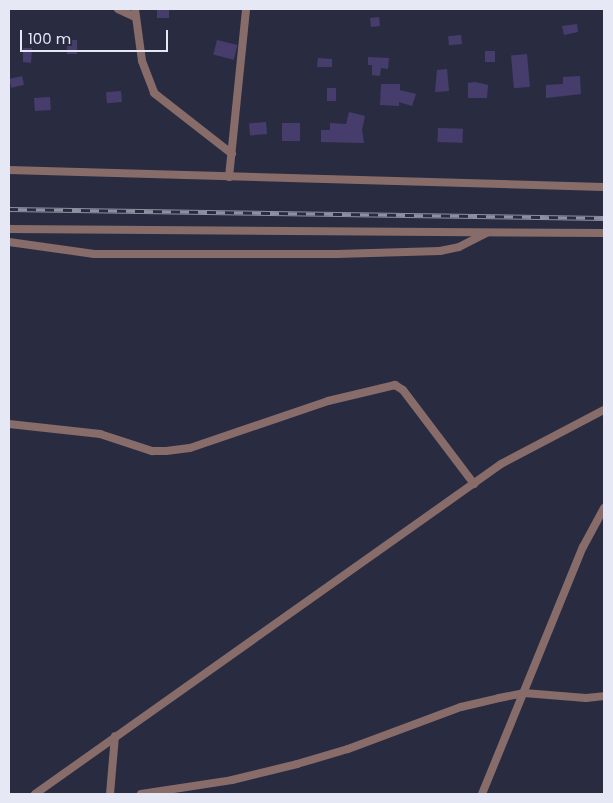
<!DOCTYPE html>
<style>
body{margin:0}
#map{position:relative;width:613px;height:803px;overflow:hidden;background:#292c41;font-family:Poppins,sans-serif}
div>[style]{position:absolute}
.building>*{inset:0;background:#473d6d;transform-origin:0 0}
.minor>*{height:8px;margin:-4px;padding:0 4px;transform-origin:4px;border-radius:4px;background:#886c6a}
.rail>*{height:5px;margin-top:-2.5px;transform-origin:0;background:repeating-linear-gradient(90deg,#292c41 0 9px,#8d90a1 0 18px);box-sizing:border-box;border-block:1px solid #8d90a1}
span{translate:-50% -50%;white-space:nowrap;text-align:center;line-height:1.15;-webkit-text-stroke:5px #292c41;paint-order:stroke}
.frame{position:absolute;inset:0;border:10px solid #e6e8f6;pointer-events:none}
.scale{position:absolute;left:20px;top:30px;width:148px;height:22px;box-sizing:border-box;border:2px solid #e6e8f6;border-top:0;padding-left:6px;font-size:15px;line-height:18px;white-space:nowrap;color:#e6e8f6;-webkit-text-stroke:4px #292c41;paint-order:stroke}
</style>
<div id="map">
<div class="building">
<i style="left:157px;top:9px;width:12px;height:9px"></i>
<i style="left:379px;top:17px;width:9px;height:9px;rotate:84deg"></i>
<i style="clip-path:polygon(577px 24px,578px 32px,564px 35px,562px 26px)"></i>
<i style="left:461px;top:35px;width:9px;height:13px;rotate:84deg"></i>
<i style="left:67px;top:40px;width:10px;height:14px"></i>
<i style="left:217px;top:40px;width:21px;height:15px;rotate:14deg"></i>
<i style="clip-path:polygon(23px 48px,32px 48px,31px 63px,23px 62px)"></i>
<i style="left:485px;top:51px;width:10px;height:11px"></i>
<i style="left:527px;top:54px;width:33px;height:16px;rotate:85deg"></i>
<i style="clip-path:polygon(368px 57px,389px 58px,388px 69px,381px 68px,380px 76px,372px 75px,372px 65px,368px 65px)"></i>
<i style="clip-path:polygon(318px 58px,332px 59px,332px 67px,317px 67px)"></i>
<i style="clip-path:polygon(447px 69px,449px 91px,435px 92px,437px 70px)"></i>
<i style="left:22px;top:76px;width:9px;height:13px;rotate:77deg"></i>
<i style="clip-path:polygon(580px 76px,581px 94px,546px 98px,546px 85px,563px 84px,563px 77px)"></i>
<i style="clip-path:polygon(475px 82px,488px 85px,487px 98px,468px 98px,468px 83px)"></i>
<i style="clip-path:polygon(381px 84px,400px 84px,400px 90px,416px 94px,412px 106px,399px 102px,399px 106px,380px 105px)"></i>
<i style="left:327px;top:88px;width:9px;height:13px"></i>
<i style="left:121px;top:91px;width:11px;height:15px;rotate:85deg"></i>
<i style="left:50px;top:97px;width:13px;height:16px;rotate:86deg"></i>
<i style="clip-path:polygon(349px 112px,365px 116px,362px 130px,364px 143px,321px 142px,321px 130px,330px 130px,330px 123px,346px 124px)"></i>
<i style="left:266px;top:122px;width:12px;height:17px;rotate:85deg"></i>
<i style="left:282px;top:123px;width:18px;height:18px"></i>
<i style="left:438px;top:128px;width:25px;height:14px;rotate:2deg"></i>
</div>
<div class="minor">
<i style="left:118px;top:9px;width:19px;rotate:25deg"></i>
<i style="left:135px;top:9px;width:52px;rotate:82.3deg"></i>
<i style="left:142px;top:61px;width:34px;rotate:69deg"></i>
<i style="left:154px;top:93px;width:99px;rotate:38deg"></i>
<i style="left:9px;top:170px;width:595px;rotate:1.64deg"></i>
<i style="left:229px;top:177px;width:169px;rotate:-84.2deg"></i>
<i style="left:9px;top:229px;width:595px;rotate:0.39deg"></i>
<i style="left:9px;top:242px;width:86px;rotate:8deg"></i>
<i style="left:94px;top:254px;width:243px"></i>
<i style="left:337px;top:254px;width:103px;rotate:-1.7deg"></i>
<i style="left:440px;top:251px;width:19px;rotate:-12deg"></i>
<i style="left:459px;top:247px;width:31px;rotate:-27deg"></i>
<i style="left:9px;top:424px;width:92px;rotate:6.3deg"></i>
<i style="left:100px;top:434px;width:55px;rotate:18.1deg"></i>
<i style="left:152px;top:451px;width:14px"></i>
<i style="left:166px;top:451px;width:24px;rotate:-7deg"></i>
<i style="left:190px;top:448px;width:146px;rotate:-18.8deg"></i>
<i style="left:328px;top:401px;width:69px;rotate:-13.4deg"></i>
<i style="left:395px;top:385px;width:9px;rotate:32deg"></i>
<i style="left:403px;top:390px;width:118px;rotate:52.9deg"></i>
<i style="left:35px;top:794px;width:571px;rotate:-35.3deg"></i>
<i style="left:501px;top:464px;width:116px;rotate:-27.7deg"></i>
<i style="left:110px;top:794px;width:58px;rotate:-85.1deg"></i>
<i style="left:141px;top:794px;width:92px;rotate:-8.7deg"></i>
<i style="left:232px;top:780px;width:67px;rotate:-13.8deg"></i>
<i style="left:297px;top:764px;width:53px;rotate:-16.4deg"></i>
<i style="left:348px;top:749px;width:121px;rotate:-20.4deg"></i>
<i style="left:461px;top:707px;width:39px;rotate:-13deg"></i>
<i style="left:499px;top:698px;width:25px;rotate:-11deg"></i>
<i style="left:524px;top:693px;width:62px;rotate:4.6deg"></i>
<i style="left:586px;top:698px;width:18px;rotate:-6deg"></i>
<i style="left:482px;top:794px;width:267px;rotate:-67.8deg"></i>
<i style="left:583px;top:547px;width:44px;rotate:-61.7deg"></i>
</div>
<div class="rail">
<i style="left:9px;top:209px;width:595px;rotate:0.87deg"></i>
</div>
<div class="frame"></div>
<div class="scale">100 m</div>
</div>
